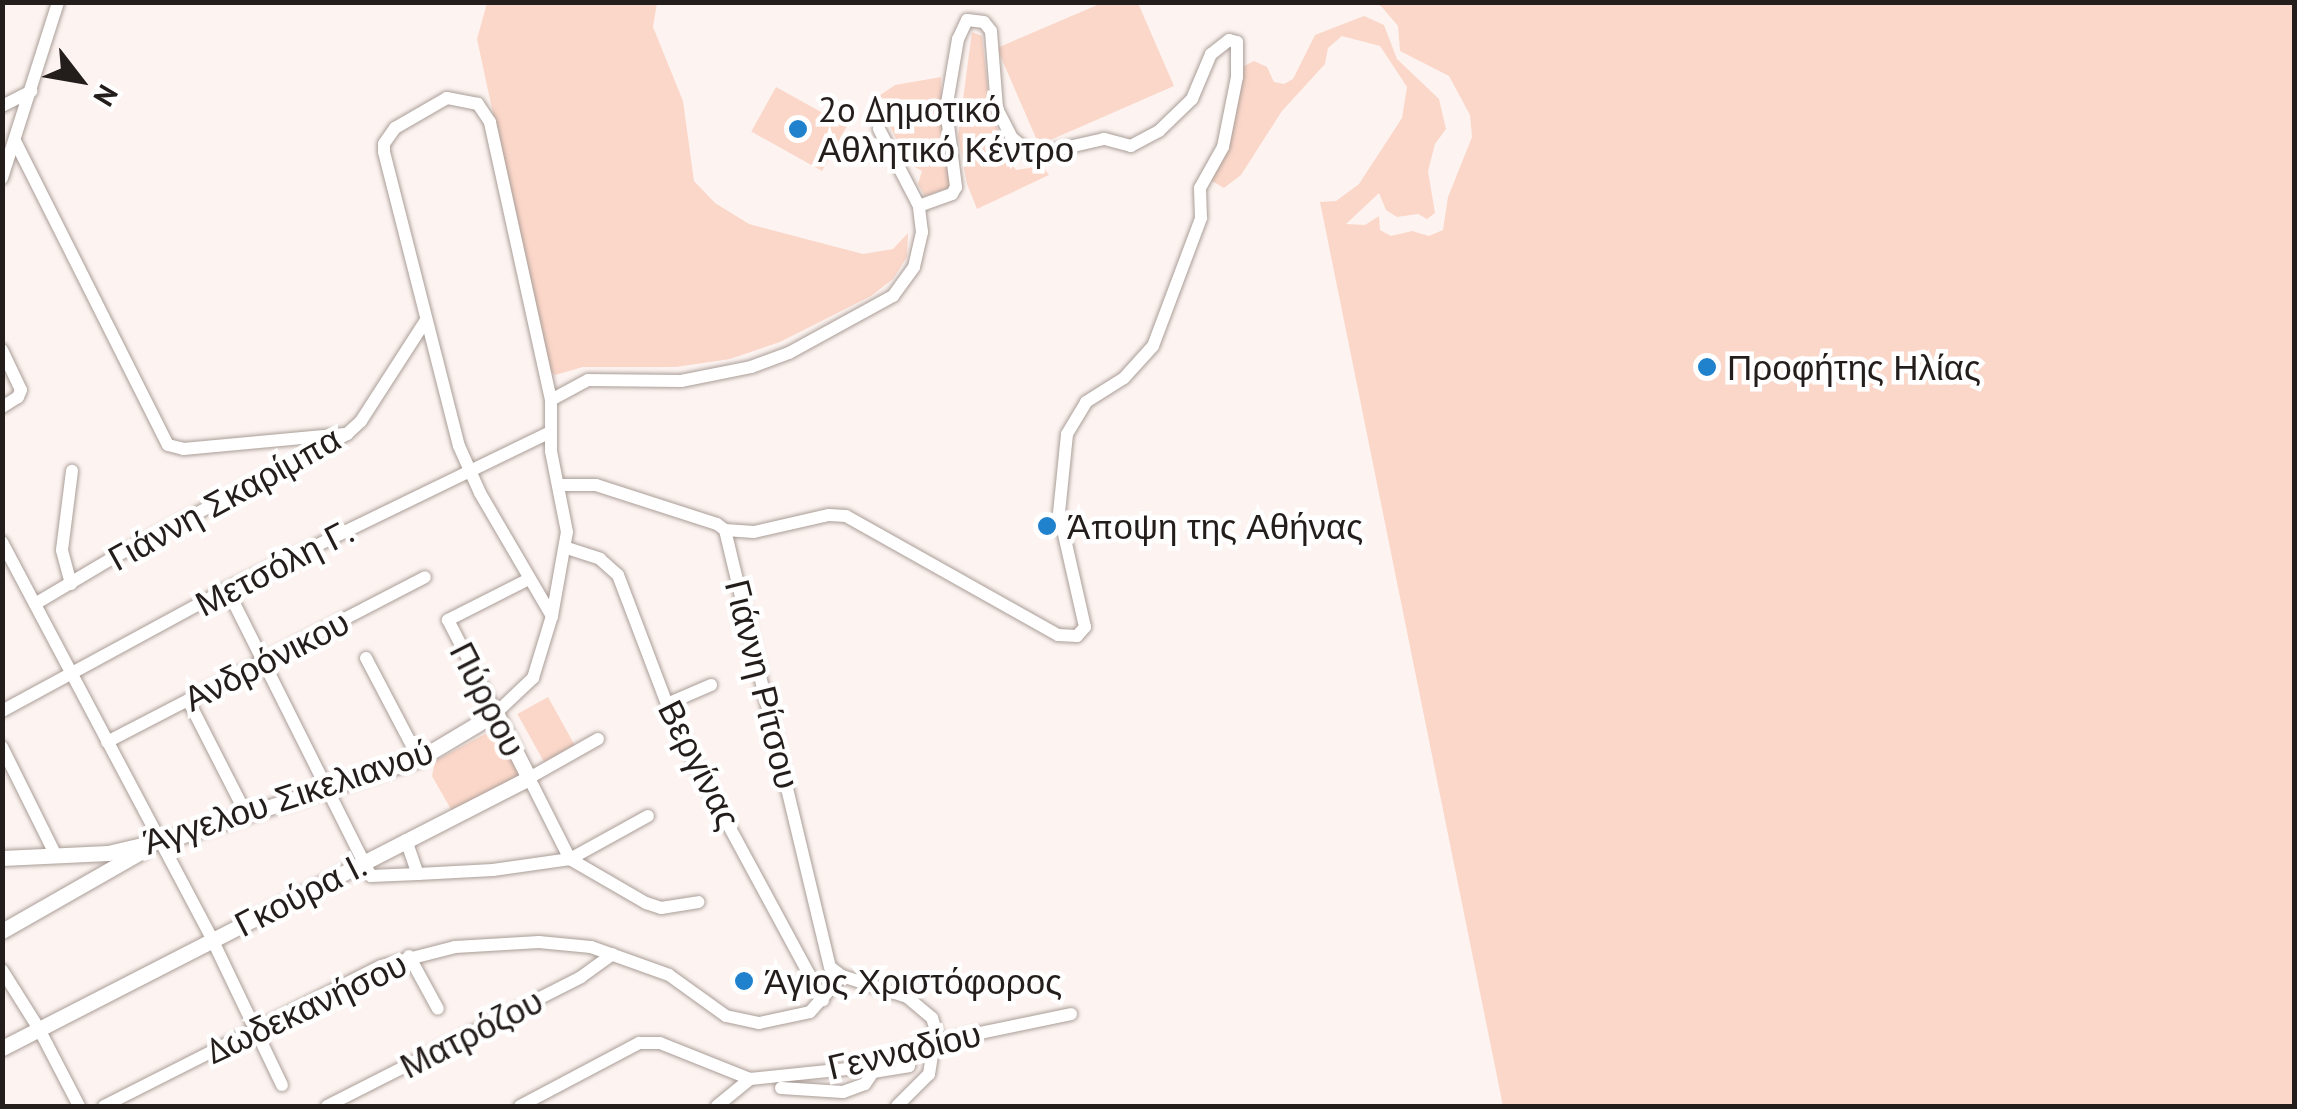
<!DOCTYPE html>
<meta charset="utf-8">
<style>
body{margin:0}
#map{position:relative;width:2297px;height:1109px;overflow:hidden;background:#fdf4f1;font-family:"PT Sans",sans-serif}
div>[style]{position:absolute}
.green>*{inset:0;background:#fbd7c9;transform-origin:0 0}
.roads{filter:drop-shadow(0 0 2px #aa9d97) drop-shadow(0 0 2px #aa9d97)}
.minor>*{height:12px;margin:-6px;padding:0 6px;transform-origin:6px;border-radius:6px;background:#fff}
.tertiary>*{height:15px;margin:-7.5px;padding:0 7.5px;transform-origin:7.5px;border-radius:7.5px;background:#fff}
.dots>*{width:28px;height:28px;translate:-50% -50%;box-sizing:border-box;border:5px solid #fff;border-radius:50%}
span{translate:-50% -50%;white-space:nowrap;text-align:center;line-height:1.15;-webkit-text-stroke:9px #fff;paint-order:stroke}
.poi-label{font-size:35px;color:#231d1b}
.left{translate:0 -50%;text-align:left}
.street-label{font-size:35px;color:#231d1b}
.frame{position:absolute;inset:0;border:5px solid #231d1b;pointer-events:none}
.north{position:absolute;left:30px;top:30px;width:100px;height:100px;-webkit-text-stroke:8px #fff;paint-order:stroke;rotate:121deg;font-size:28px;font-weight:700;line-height:40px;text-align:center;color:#231d1b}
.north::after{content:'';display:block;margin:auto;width:35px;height:45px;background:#231d1b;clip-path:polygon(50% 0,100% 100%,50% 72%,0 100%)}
</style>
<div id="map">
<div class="green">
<i style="clip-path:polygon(487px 3px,657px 3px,653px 27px,683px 101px,694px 181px,715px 203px,749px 224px,863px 254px,893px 249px,908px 233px,907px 257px,893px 279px,871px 296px,780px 342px,730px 359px,676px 367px,583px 367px,555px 375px,548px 369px,477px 39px)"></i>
<i style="clip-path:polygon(1102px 3px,1138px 3px,1174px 86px,1039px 145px,997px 48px)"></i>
<i style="clip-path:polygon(1372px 3px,2294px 3px,2294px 1106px,1503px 1106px,1320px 202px,1336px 201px,1359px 184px,1402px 118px,1407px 87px,1380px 46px,1342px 36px,1328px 48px,1325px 64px,1282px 111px,1241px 175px,1224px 188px,1212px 181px,1238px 69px,1254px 61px,1267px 67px,1274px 82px,1284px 84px,1293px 79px,1315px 35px,1364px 16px,1384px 25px,1397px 59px,1439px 99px,1446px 129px,1435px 144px,1428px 171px,1435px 213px,1427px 219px,1418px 214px,1397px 217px,1386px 210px,1379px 193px,1346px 224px,1365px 225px,1379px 216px,1380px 230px,1391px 236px,1412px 231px,1429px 236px,1443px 230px,1448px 197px,1472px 137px,1470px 115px,1449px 76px,1400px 51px,1398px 26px,1381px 6px)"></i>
<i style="clip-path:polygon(972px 32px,982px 36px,990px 108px,1009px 161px,1016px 170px,1042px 166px,1049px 175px,977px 209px,967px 184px,958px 136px)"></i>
<i style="clip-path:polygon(941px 77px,942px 116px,952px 187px,925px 196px,918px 184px,922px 171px,908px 163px,876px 98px,895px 85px)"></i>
<i style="left:776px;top:87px;width:81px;height:51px;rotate:29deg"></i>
<i style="left:548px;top:697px;width:55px;height:35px;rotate:61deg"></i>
<i style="clip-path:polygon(502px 725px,523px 774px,452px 811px,432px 776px,435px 761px)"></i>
</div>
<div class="roads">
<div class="minor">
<i style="left:2px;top:106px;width:33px;rotate:-27deg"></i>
<i style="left:15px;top:141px;width:340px;rotate:63.3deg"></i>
<i style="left:168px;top:445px;width:16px;rotate:14deg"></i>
<i style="left:184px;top:449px;width:164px;rotate:-5.3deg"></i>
<i style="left:2px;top:178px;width:185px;rotate:-72.3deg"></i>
<i style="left:2px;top:350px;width:44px;rotate:64.6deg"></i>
<i style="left:21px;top:390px;width:8px;rotate:113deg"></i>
<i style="left:18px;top:397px;width:19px;rotate:148deg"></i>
<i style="left:551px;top:400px;width:42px;rotate:-28.4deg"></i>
<i style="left:588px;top:380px;width:93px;rotate:0.6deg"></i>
<i style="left:681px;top:381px;width:71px;rotate:-11.3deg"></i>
<i style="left:751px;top:367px;width:40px;rotate:-20.2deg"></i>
<i style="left:789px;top:353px;width:119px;rotate:-28.7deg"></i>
<i style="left:893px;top:296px;width:36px;rotate:-54deg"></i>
<i style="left:914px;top:267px;width:36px;rotate:-77deg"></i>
<i style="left:922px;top:232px;width:26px;rotate:-97deg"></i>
<i style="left:919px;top:206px;width:87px;rotate:-117.5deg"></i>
<i style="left:560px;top:485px;width:36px"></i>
<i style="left:596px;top:485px;width:127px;rotate:17.9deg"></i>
<i style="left:717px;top:524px;width:10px;rotate:37deg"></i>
<i style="left:725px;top:530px;width:449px;rotate:76.5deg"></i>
<i style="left:830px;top:967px;width:15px;rotate:37deg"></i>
<i style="left:842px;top:976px;width:68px;rotate:17.9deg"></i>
<i style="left:907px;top:997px;width:33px;rotate:40deg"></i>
<i style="left:932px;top:1018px;width:13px;rotate:72deg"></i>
<i style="left:936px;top:1030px;width:45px;rotate:99deg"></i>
<i style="left:929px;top:1074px;width:45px;rotate:135deg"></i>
<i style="left:725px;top:530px;width:29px;rotate:4deg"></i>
<i style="left:754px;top:532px;width:77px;rotate:-12.8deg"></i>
<i style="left:829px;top:515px;width:17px;rotate:3deg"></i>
<i style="left:846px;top:516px;width:243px;rotate:29.3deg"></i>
<i style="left:1058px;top:635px;width:19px;rotate:3deg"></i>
<i style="left:1077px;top:636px;width:12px;rotate:-48deg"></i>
<i style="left:1085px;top:627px;width:117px;rotate:-102.8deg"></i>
<i style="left:1059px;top:513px;width:79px;rotate:-84.2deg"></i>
<i style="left:1067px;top:434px;width:37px;rotate:-59deg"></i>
<i style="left:1086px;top:402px;width:45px;rotate:-32.3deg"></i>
<i style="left:1124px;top:378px;width:43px;rotate:-47.8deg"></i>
<i style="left:1153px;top:346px;width:137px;rotate:-69.4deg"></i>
<i style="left:1201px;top:218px;width:30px;rotate:-92deg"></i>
<i style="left:1200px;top:188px;width:47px;rotate:-60.7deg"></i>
<i style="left:1223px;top:147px;width:71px;rotate:-78.7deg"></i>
<i style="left:1237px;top:77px;width:35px;rotate:-90deg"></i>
<i style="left:1237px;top:42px;width:8px;rotate:-166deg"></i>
<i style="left:1229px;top:40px;width:23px;rotate:142deg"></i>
<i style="left:1211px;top:54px;width:49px;rotate:112.9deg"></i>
<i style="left:1192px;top:99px;width:46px;rotate:135.9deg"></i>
<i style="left:1159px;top:131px;width:32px;rotate:152deg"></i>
<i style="left:1131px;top:146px;width:28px;rotate:-165deg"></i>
<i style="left:1104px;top:139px;width:73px;rotate:167.3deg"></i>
<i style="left:1033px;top:155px;width:27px;rotate:-141deg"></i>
<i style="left:1012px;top:138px;width:34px;rotate:-117deg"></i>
<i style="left:997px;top:108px;width:77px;rotate:-94.5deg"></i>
<i style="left:991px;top:31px;width:11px;rotate:-128deg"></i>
<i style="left:984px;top:22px;width:17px;rotate:-173deg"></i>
<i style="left:967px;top:20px;width:21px;rotate:115deg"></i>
<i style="left:958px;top:39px;width:71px;rotate:99.7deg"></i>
<i style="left:946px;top:109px;width:79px;rotate:82.7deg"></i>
<i style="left:956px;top:187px;width:8px;rotate:120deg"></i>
<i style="left:952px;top:194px;width:35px;rotate:160deg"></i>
<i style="left:2px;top:542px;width:449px;rotate:62.1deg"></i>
<i style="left:212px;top:939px;width:162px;rotate:64.4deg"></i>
<i style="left:567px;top:548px;width:35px;rotate:18deg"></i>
<i style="left:600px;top:559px;width:24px;rotate:42deg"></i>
<i style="left:618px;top:575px;width:138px;rotate:69.2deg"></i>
<i style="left:667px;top:704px;width:72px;rotate:64.5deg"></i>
<i style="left:698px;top:769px;width:263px;rotate:61.6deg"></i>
<i style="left:529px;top:579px;width:91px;rotate:153.2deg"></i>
<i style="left:448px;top:620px;width:105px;rotate:62.7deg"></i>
<i style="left:496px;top:713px;width:51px;rotate:-43.4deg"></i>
<i style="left:533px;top:678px;width:65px;rotate:-73deg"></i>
<i style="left:552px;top:616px;width:85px;rotate:-79.9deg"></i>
<i style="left:567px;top:532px;width:83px;rotate:-101.2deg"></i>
<i style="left:551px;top:451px;width:51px;rotate:-90deg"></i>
<i style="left:551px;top:400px;width:285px;rotate:-102.4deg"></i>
<i style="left:490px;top:122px;width:22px;rotate:-124deg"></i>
<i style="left:478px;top:104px;width:32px;rotate:-169deg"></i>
<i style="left:447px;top:98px;width:60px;rotate:150deg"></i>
<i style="left:395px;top:128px;width:19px;rotate:125deg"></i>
<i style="left:384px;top:144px;width:8px;rotate:90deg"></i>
<i style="left:384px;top:152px;width:303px;rotate:75.7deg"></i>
<i style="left:459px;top:446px;width:51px;rotate:65.9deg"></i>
<i style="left:480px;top:493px;width:143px;rotate:59.7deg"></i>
<i style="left:71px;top:584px;width:35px;rotate:-105deg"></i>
<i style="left:62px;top:550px;width:80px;rotate:-82.8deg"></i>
<i style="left:227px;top:589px;width:321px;rotate:63.4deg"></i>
<i style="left:371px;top:876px;width:47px;rotate:-2.4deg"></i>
<i style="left:35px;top:604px;width:94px;rotate:-30.7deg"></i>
<i style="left:116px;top:556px;width:261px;rotate:-27.8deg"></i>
<i style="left:347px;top:434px;width:19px;rotate:-43deg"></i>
<i style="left:361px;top:421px;width:120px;rotate:-57.2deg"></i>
<i style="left:366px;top:658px;width:114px;rotate:62.3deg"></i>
<i style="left:188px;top:700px;width:130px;rotate:63deg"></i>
<i style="left:667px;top:704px;width:48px;rotate:-23.4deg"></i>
<i style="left:2px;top:711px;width:256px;rotate:-28.5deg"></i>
<i style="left:227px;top:589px;width:359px;rotate:-25.9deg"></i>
<i style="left:598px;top:739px;width:79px;rotate:150.5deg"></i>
<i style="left:529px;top:778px;width:91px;rotate:63.2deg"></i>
<i style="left:570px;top:859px;width:88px;rotate:30.1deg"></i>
<i style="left:646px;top:903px;width:16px;rotate:18deg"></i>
<i style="left:661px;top:908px;width:38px;rotate:-9deg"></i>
<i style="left:107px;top:742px;width:358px;rotate:-27.4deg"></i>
<i style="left:2px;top:747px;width:122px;rotate:63.6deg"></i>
<i style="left:406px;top:840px;width:36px;rotate:71deg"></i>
<i style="left:418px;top:874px;width:75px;rotate:-3.1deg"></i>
<i style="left:493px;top:870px;width:78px;rotate:-8.1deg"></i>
<i style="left:570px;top:859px;width:89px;rotate:-28.9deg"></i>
<i style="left:409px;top:956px;width:60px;rotate:61.3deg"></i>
<i style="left:2px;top:970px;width:70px;rotate:57.9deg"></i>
<i style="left:39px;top:1029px;width:87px;rotate:62.5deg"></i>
<i style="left:781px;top:1088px;width:62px;rotate:3.7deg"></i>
<i style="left:843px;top:1092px;width:23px;rotate:-20deg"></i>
<i style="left:865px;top:1084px;width:14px;rotate:-56deg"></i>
<i style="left:873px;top:1072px;width:36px;rotate:-9deg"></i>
<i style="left:909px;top:1066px;width:16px;rotate:-83deg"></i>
<i style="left:104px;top:1106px;width:310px;rotate:-26.8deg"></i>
<i style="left:381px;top:966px;width:76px;rotate:-14.4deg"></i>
<i style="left:455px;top:947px;width:84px;rotate:-3.4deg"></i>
<i style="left:539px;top:942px;width:52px;rotate:5.5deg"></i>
<i style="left:591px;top:947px;width:83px;rotate:19.7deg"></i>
<i style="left:669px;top:975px;width:70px;rotate:35.7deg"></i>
<i style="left:726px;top:1016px;width:34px;rotate:12deg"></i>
<i style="left:759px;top:1023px;width:52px;rotate:-12.2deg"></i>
<i style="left:810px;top:1012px;width:48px;rotate:-48.4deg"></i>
<i style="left:327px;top:1106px;width:285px;rotate:-26.9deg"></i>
<i style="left:581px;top:977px;width:39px;rotate:-36deg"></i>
<i style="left:520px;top:1106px;width:135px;rotate:-27.9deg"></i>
<i style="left:639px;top:1043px;width:21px"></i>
<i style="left:660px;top:1043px;width:97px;rotate:21.8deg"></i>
<i style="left:750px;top:1079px;width:107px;rotate:-5.9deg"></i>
<i style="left:856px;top:1068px;width:85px;rotate:-17.8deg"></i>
<i style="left:937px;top:1042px;width:137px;rotate:-11.8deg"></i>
<i style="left:717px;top:1106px;width:43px;rotate:-39.3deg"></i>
</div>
<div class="tertiary">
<i style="left:2px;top:858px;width:106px;rotate:-2.7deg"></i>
<i style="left:108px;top:853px;width:71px;rotate:-13.1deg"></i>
<i style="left:177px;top:837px;width:254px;rotate:-17.9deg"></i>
<i style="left:419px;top:759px;width:90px;rotate:-30.9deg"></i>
<i style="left:496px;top:713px;width:73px;rotate:63.1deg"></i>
<i style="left:529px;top:778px;width:592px;rotate:152.87deg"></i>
<i style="left:2px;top:931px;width:161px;rotate:-29.7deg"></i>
</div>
</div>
<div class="dots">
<i style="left:798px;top:129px;background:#2081cd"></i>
<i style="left:1707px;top:367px;background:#2081cd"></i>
<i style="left:1047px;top:526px;background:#2081cd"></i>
<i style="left:744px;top:981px;background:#2081cd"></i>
</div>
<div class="poi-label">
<span class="left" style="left:818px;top:129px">2o Δημοτικό<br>Αθλητικό Κέντρο</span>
<span class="left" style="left:1727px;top:367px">Προφήτης Ηλίας</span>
<span class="left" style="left:1067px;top:526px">Άποψη της Αθήνας</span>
<span class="left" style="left:764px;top:981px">Άγιος Χριστόφορος</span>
</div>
<div class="street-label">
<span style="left:224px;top:498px;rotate:-29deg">Γιάννη Σκαρίμπα</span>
<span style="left:274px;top:567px;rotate:-27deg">Μετσόλη Γ.</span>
<span style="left:266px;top:660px;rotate:-27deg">Ανδρόνικου</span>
<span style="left:763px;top:684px;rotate:76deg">Γιάννη Ρίτσου</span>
<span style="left:488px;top:699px;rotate:63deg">Πύρρου</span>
<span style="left:700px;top:764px;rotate:63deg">Βεργίνας</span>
<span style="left:288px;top:796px;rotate:-18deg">Άγγελου Σικελιανού</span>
<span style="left:300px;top:894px;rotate:-27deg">Γκούρα Ι.</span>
<span style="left:306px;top:1007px;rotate:-25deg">Δωδεκανήσου</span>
<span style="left:471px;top:1033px;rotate:-27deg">Ματρόζου</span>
<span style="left:904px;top:1050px;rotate:-13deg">Γενναδίου</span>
</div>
<div class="frame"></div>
<div class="north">N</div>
</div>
